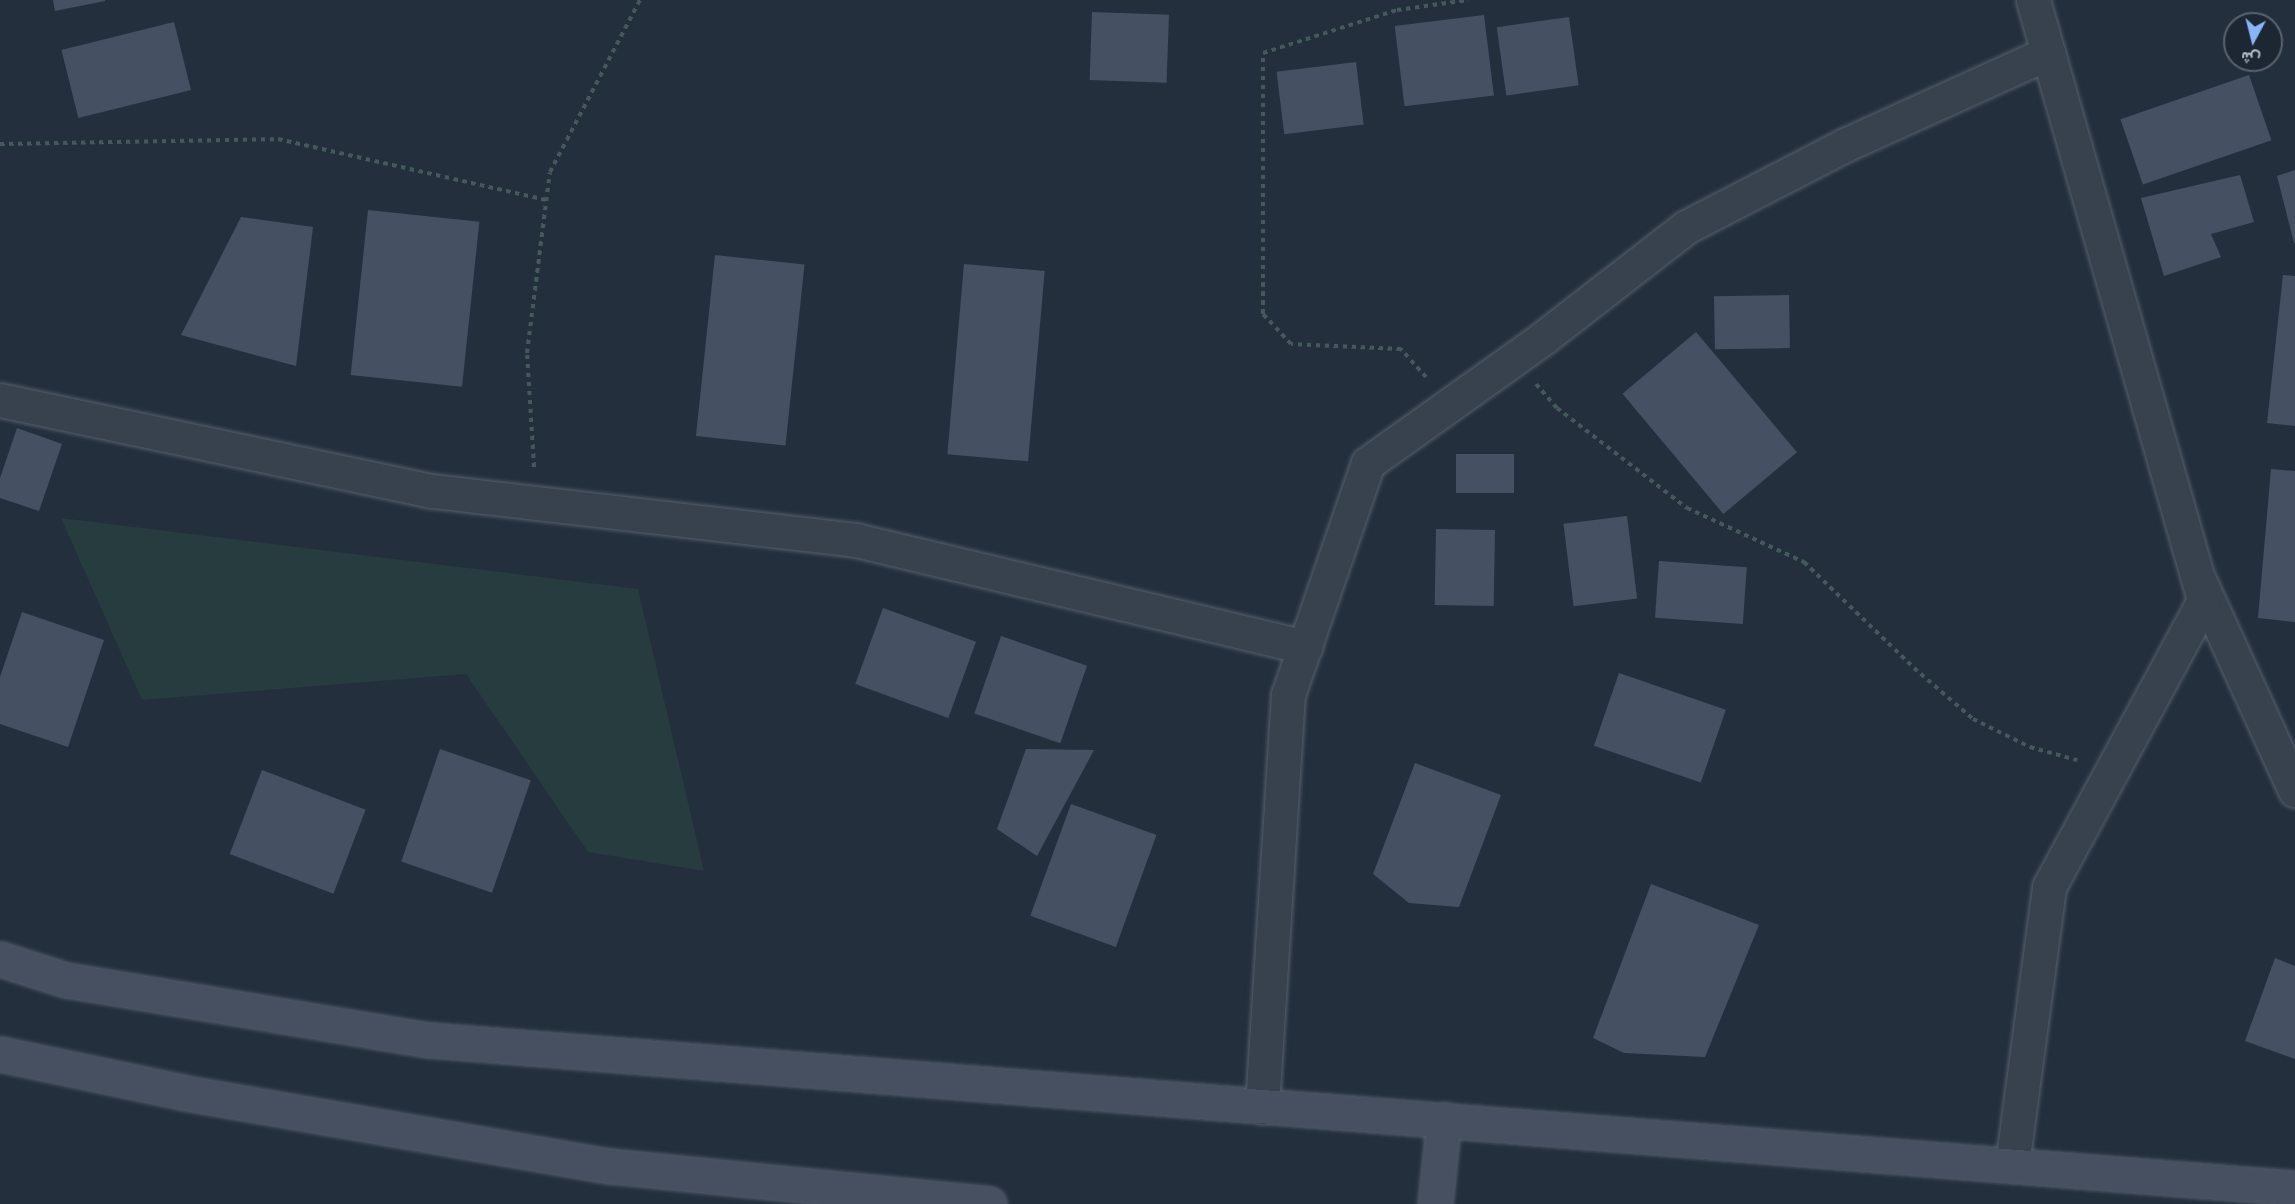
<!DOCTYPE html>
<meta charset="utf-8">
<style>
body{margin:0}
#map{position:relative;width:2295px;height:1204px;overflow:hidden;background:#242f3e;font-family:Jost,Vazirmatn,sans-serif}
div>[style]{position:absolute}
.green>*{inset:0;background:#263c3f}
.building>*{inset:0;background:#455162;transform-origin:0 0}
.path>*{height:4px;margin-top:-2px;transform-origin:0;background:repeating-linear-gradient(90deg,#44595c 0 4.5px,transparent 0 9px)}
.roads{filter:drop-shadow(0 0 2px #565f6c) drop-shadow(0 0 2px #565f6c)}
.minor>*{height:33px;margin:-16.5px;padding:0 16.5px;transform-origin:16.5px;border-radius:16.5px;background:#38414e}
.secondary>*{height:33px;margin:-16.5px;padding:0 16.5px;transform-origin:16.5px;border-radius:16.5px;background:#465061}
span{translate:-50% -50%;white-space:nowrap;text-align:center;line-height:1.15;-webkit-text-stroke:4.5px #1d2633;paint-order:stroke}
.north{position:absolute;left:2223px;top:12px;width:60px;height:60px;box-sizing:border-box;background:#1d2633;border:2px solid #59626f;border-radius:50%;rotate:187deg;font-size:16px;font-weight:700;line-height:24px;text-align:center;color:#b4bcc9}
.north::after{content:'';display:block;margin:auto;width:21px;height:27px;background:#8ab4f8;clip-path:polygon(50% 0,100% 100%,50% 72%,0 100%)}
</style>
<div id="map">
<div class="green">
<i style="clip-path:polygon(61px 518px,638px 589px,704px 871px,588px 852px,466px 674px,142px 700px)"></i>
</div>
<div class="building">
<i style="clip-path:polygon(53px 0,105px 0,105px 1px,55px 11px)"></i>
<i style="left:1092px;top:12px;width:77px;height:68px;rotate:2deg"></i>
<i style="left:1484px;top:15px;width:81px;height:90px;rotate:83deg"></i>
<i style="left:1569px;top:17px;width:69px;height:73px;rotate:82deg"></i>
<i style="left:174px;top:22px;width:70px;height:116px;rotate:76deg"></i>
<i style="left:1356px;top:62px;width:63px;height:80px;rotate:83deg"></i>
<i style="left:2249px;top:75px;width:69px;height:136px;rotate:71deg"></i>
<i style="clip-path:polygon(2295px 170px,2295px 243px,2294px 243px,2277px 176px)"></i>
<i style="clip-path:polygon(2240px 175px,2254px 222px,2211px 234px,2221px 257px,2164px 276px,2141px 198px)"></i>
<i style="left:368px;top:210px;width:112px;height:166px;rotate:6deg"></i>
<i style="clip-path:polygon(241px 217px,313px 227px,296px 366px,181px 335px)"></i>
<i style="left:715px;top:255px;width:90px;height:182px;rotate:6deg"></i>
<i style="left:964px;top:264px;width:81px;height:191px;rotate:5deg"></i>
<i style="clip-path:polygon(2283px 275px,2295px 276px,2295px 426px,2267px 423px)"></i>
<i style="left:1789px;top:295px;width:53px;height:75px;rotate:89deg"></i>
<i style="left:1696px;top:332px;width:157px;height:96px;rotate:50deg"></i>
<i style="clip-path:polygon(17px 428px,62px 444px,39px 511px,0 498px,0 478px)"></i>
<i style="left:1456px;top:454px;width:58px;height:39px"></i>
<i style="clip-path:polygon(2271px 469px,2295px 471px,2295px 622px,2258px 618px)"></i>
<i style="left:1627px;top:516px;width:83px;height:64px;rotate:83deg"></i>
<i style="left:1436px;top:529px;width:59px;height:76px;rotate:1deg"></i>
<i style="left:1659px;top:561px;width:88px;height:57px;rotate:4deg"></i>
<i style="left:883px;top:608px;width:99px;height:81px;rotate:20deg"></i>
<i style="clip-path:polygon(22px 612px,104px 640px,68px 747px,0 724px,0 677px)"></i>
<i style="left:1001px;top:636px;width:91px;height:82px;rotate:19deg"></i>
<i style="left:1619px;top:673px;width:113px;height:77px;rotate:19deg"></i>
<i style="left:440px;top:749px;width:96px;height:119px;rotate:19deg"></i>
<i style="clip-path:polygon(1026px 749px,1094px 750px,1037px 856px,997px 829px)"></i>
<i style="clip-path:polygon(1415px 763px,1501px 795px,1459px 907px,1409px 903px,1373px 874px)"></i>
<i style="left:262px;top:770px;width:111px;height:90px;rotate:21deg"></i>
<i style="left:1071px;top:804px;width:91px;height:119px;rotate:20deg"></i>
<i style="clip-path:polygon(1651px 884px,1759px 925px,1705px 1057px,1624px 1053px,1593px 1038px)"></i>
<i style="clip-path:polygon(2275px 958px,2295px 966px,2295px 1059px,2245px 1041px)"></i>
</div>
<div class="path">
<i style="left:0;top:144px;width:278px;rotate:-1deg"></i>
<i style="left:278px;top:139px;width:275px;rotate:12.8deg"></i>
<i style="left:1426px;top:377px;width:38px;rotate:-132deg"></i>
<i style="left:1401px;top:349px;width:110px;rotate:-177.4deg"></i>
<i style="left:1291px;top:344px;width:41px;rotate:-133deg"></i>
<i style="left:1263px;top:314px;width:261px;rotate:-90deg"></i>
<i style="left:1263px;top:53px;width:141px;rotate:-17.8deg"></i>
<i style="left:1397px;top:10px;width:72px;rotate:-8deg"></i>
<i style="left:1536px;top:384px;width:32px;rotate:49deg"></i>
<i style="left:1557px;top:408px;width:164px;rotate:37.6deg"></i>
<i style="left:1687px;top:508px;width:129px;rotate:24.8deg"></i>
<i style="left:1804px;top:562px;width:153px;rotate:43.9deg"></i>
<i style="left:1914px;top:668px;width:78px;rotate:40.8deg"></i>
<i style="left:1973px;top:719px;width:64px;rotate:26.2deg"></i>
<i style="left:2030px;top:747px;width:49px;rotate:15.5deg"></i>
<i style="left:534px;top:467px;width:114px;rotate:-93.5deg"></i>
<i style="left:527px;top:353px;width:182px;rotate:-82.8deg"></i>
<i style="left:550px;top:172px;width:194px;rotate:-62.4deg"></i>
</div>
<div class="roads">
<div class="minor">
<i style="left:0;top:400px;width:442px;rotate:11.9deg"></i>
<i style="left:433px;top:491px;width:426px;rotate:6.6deg"></i>
<i style="left:856px;top:540px;width:462px;rotate:13.4deg"></i>
<i style="left:2200px;top:582px;width:229px;rotate:65.5deg"></i>
<i style="left:1262px;top:1107px;width:413px;rotate:-86.4deg"></i>
<i style="left:1288px;top:695px;width:245px;rotate:-71deg"></i>
<i style="left:1368px;top:463px;width:215px;rotate:-35.5deg"></i>
<i style="left:1543px;top:338px;width:181px;rotate:-37.8deg"></i>
<i style="left:1686px;top:227px;width:179px;rotate:-27.3deg"></i>
<i style="left:1845px;top:145px;width:223px;rotate:-24.4deg"></i>
<i style="left:2012px;top:1165px;width:280px;rotate:-82.4deg"></i>
<i style="left:2049px;top:887px;width:326px;rotate:-61.6deg"></i>
<i style="left:2204px;top:600px;width:624px;rotate:-105.91deg"></i>
</div>
<div class="secondary">
<i style="left:0;top:959px;width:69px;rotate:17.7deg"></i>
<i style="left:66px;top:980px;width:369px;rotate:9.4deg"></i>
<i style="left:430px;top:1040px;width:1871px;rotate:4.54deg"></i>
<i style="left:0;top:1054px;width:190px;rotate:11.8deg"></i>
<i style="left:186px;top:1093px;width:430px;rotate:9.8deg"></i>
<i style="left:610px;top:1166px;width:381px;rotate:5.7deg"></i>
<i style="left:1435px;top:1204px;width:85px;rotate:-84deg"></i>
</div>
</div>
<div class="north">ش</div>
</div>
